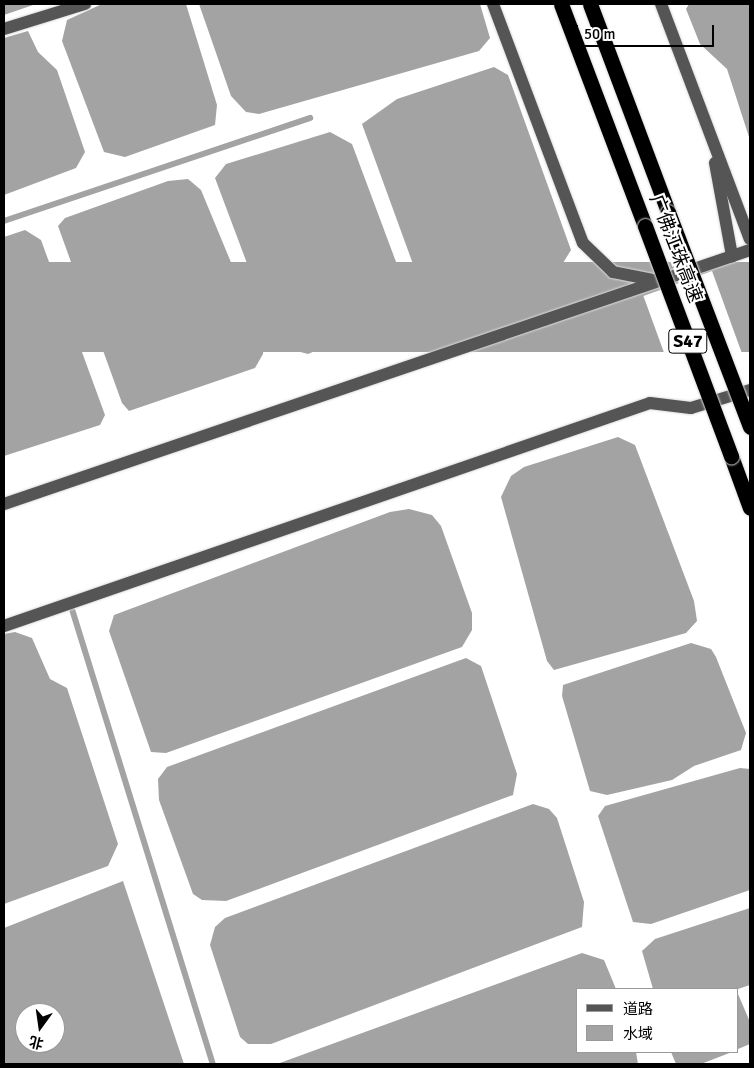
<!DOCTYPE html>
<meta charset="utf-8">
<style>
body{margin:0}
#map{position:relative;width:754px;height:1068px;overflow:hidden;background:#fff;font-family:Signika,"Noto Sans SC",sans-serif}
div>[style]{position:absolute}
.water>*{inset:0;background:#a3a3a3;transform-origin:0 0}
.pier>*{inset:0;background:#fff;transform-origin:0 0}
.stream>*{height:5.5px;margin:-2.75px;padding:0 2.75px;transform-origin:2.75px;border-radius:2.75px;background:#a3a3a3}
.roads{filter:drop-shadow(0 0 1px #dbdbdb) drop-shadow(0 0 1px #dbdbdb)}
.minor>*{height:12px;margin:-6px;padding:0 6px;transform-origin:6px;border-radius:6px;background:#555}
.highway>*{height:15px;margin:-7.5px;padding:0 7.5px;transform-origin:7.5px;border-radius:7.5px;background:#000}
.bridges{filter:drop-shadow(0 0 1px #dbdbdb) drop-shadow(0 0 1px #dbdbdb)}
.highway-bridge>*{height:15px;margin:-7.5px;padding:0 7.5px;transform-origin:7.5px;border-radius:7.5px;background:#000}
span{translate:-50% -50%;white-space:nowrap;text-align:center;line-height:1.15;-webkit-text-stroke:4.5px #fff;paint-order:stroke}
.shield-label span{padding:1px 4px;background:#fff;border:1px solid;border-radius:4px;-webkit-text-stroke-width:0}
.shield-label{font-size:18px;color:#000;font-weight:700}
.street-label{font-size:19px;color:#000}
.frame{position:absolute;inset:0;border:5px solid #000;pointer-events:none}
.legend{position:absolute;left:576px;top:988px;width:162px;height:65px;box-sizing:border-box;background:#fff;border:1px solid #999;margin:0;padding:6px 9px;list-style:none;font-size:15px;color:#000}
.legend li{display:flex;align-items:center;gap:10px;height:25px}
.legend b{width:25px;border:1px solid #999}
.north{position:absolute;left:15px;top:1003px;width:50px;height:50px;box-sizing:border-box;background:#fff;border:1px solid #999;border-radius:50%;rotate:194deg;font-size:14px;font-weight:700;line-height:20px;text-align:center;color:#000}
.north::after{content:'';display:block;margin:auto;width:18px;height:22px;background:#000;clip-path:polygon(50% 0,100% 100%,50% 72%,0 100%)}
.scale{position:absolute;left:576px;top:25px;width:138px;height:22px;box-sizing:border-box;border:2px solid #000;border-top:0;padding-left:6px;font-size:15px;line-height:18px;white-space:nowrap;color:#000;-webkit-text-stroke:4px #fff;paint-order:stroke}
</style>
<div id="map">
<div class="water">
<i style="clip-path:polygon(4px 4px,36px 4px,4px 15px)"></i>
<i style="clip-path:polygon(102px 4px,186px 4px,217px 105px,215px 125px,125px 157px,104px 152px,62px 41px,67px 20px)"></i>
<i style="clip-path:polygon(199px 4px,480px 4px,490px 38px,479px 51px,259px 114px,246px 112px,231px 96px)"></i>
<i style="clip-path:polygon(689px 4px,750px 4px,750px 140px,727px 69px,700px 44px,686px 9px)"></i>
<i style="clip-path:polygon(28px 31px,38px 52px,57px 70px,85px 152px,76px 168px,4px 195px,4px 38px)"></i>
<i style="clip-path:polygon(494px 67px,508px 75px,571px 250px,563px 263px,441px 301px,432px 298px,421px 286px,362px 124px,397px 99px)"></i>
<i style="clip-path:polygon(330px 132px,352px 144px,405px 286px,401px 304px,389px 319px,308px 354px,278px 346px,215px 178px,226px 164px)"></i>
<i style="clip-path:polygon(188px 179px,201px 190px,264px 342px,263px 354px,255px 368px,129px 411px,122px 403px,58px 226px,65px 218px,168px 181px)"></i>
<i style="clip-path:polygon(25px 230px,41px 240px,105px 415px,100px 425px,4px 456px,4px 237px)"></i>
<i style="left:750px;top:262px;width:90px;height:792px;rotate:90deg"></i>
<i style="clip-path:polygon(618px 437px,635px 445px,694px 601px,697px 621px,686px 633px,554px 670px,547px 661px,501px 497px,511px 476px,524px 467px)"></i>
<i style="clip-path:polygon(409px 509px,432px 515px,441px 526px,472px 613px,472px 630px,462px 647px,166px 753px,151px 752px,109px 631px,114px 615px,390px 512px)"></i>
<i style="clip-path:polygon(15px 632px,32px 638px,50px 679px,67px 688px,118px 844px,108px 866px,4px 904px,4px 634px)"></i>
<i style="clip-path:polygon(691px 643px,711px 649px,716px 657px,746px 733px,741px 750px,694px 766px,672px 780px,607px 795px,590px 791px,562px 696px,563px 685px)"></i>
<i style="clip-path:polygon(466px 658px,481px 666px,517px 774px,513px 795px,226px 901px,202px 900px,193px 894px,159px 800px,158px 779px,167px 767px)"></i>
<i style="clip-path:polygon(740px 768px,750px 769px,750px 890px,651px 924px,633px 922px,598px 816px,605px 806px)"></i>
<i style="clip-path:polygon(533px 804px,549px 809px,557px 818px,584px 902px,582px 927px,271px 1044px,248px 1044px,240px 1037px,210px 945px,215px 927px,225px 918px)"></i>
<i style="clip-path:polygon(evenodd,123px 881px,184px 1064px,4px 1064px,4px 928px,123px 881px,25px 1013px,55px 1013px,55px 1043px,25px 1043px,25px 1013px)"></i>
<i style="clip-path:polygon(750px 908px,750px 985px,738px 989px,653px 989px,642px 951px,655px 939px)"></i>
<i style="clip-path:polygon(582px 953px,604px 960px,616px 989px,578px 989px,578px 1052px,636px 1052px,638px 1064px,277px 1064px)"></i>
<i style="clip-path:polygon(738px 994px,750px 1022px,750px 1044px,738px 1049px)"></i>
<i style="clip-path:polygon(671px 1052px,732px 1052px,701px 1064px,676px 1064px)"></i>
</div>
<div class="pier">
<i style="left:712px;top:271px;width:92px;height:73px;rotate:70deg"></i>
</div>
<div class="stream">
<i style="left:4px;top:221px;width:323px;rotate:-18.6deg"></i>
<i style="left:73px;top:611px;width:474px;rotate:72.8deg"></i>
</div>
<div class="roads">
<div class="minor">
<i style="left:493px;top:4px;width:255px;rotate:69.4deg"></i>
<i style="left:583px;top:243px;width:42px;rotate:44deg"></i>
<i style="left:613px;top:272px;width:41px;rotate:11.3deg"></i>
<i style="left:661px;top:4px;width:251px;rotate:69.3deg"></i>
<i style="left:4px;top:29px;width:85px;rotate:-17.2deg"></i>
<i style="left:715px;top:163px;width:95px;rotate:79.6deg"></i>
<i style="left:4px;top:504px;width:788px;rotate:-18.8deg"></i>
<i style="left:4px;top:626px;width:683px;rotate:-19.04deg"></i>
<i style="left:650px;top:403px;width:41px;rotate:7deg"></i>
<i style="left:691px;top:408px;width:62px;rotate:-17deg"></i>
</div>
<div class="highway">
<i style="left:561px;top:4px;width:237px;rotate:69.3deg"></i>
<i style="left:590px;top:4px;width:222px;rotate:69.4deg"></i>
<i style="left:731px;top:456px;width:55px;rotate:69.9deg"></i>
</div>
</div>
<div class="bridges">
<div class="highway-bridge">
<i style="left:668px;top:212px;width:230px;rotate:69.1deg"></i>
<i style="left:645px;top:226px;width:246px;rotate:69.5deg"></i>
</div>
</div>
<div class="shield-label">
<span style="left:688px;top:341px">S47</span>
</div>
<div class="street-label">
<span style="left:675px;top:249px;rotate:69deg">广佛江珠高速</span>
</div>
<div class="frame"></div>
<ul class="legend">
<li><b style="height:6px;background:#555"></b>道路</li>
<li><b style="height:14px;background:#a3a3a3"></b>水域</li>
</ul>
<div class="north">北</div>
<div class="scale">50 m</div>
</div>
